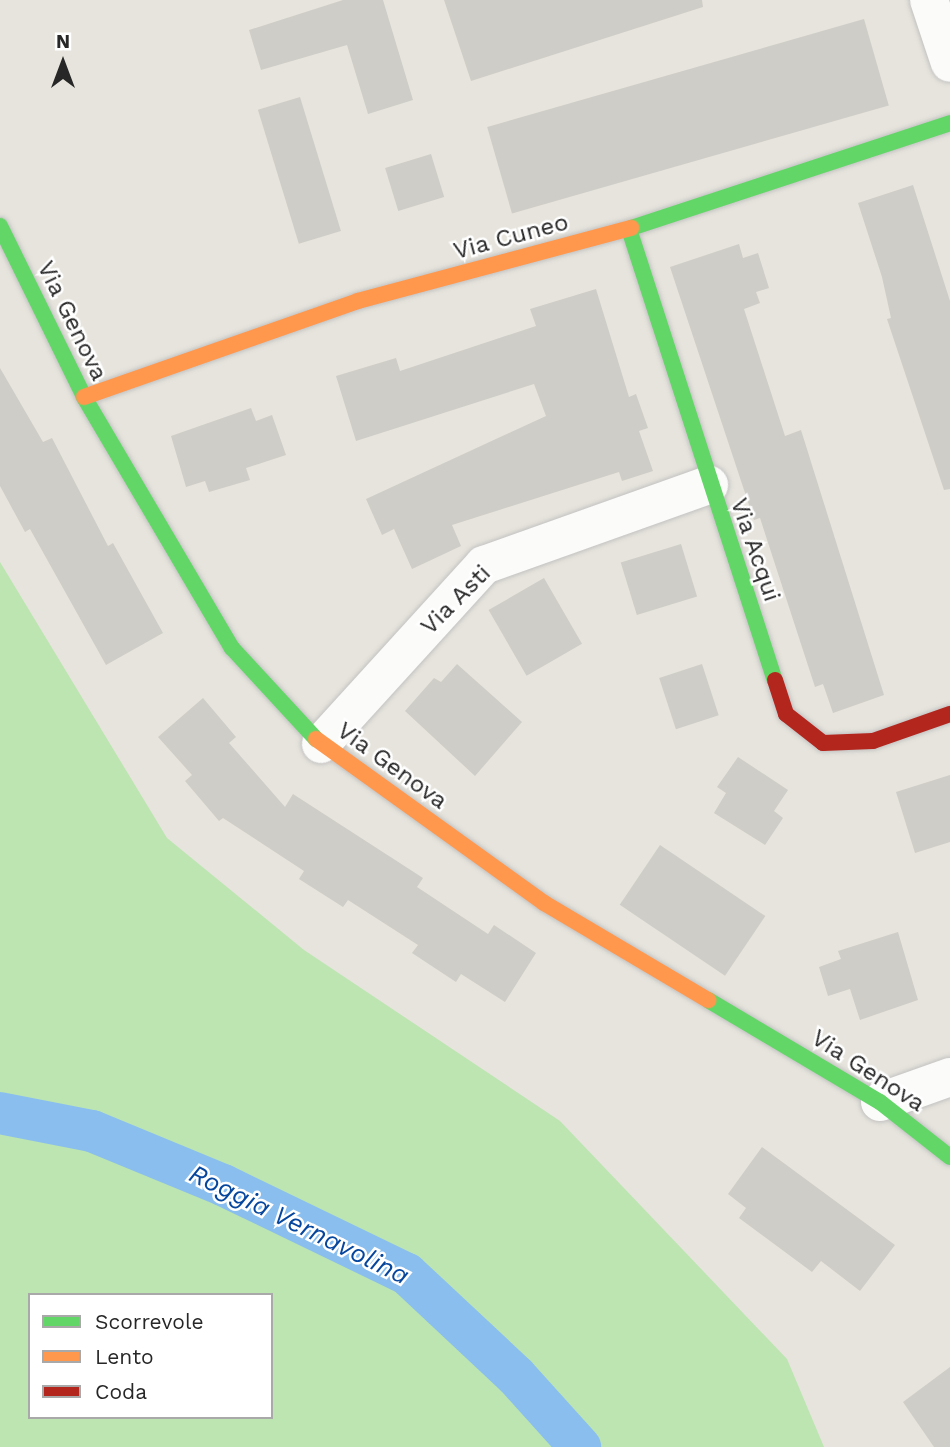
<!DOCTYPE html>
<style>
body{margin:0}
#map{position:relative;width:950px;height:1447px;overflow:hidden;background:#e6e4dc;font-family:"Work Sans",sans-serif}
div>[style]{position:absolute}
.green>*{inset:0;background:#bce5b2}
.canal>*{height:42px;margin:-21px;padding:0 21px;transform-origin:21px;border-radius:21px;background:#8abeee}
.building>*{inset:0;background:#cfcdc7;transform-origin:0 0}
.roads{filter:drop-shadow(0 0 2px #c3c2c2) drop-shadow(0 0 2px #c3c2c2)}
.street>*{height:38px;margin:-19px;padding:0 19px;transform-origin:19px;border-radius:19px;background:#fbfbfa}
.fast>*{height:16px;margin:-8px;padding:0 8px;transform-origin:8px;border-radius:8px;background:#63d668}
.slow>*{height:16px;margin:-8px;padding:0 8px;transform-origin:8px;border-radius:8px;background:#ff974d}
.jam>*{height:16px;margin:-8px;padding:0 8px;transform-origin:8px;border-radius:8px;background:#b3261e}
span{translate:-50% -50%;white-space:nowrap;text-align:center;line-height:1.15;-webkit-text-stroke:5px #fff;paint-order:stroke}
.street-label{font-size:24px;color:#272727}
.water-label{font-size:26px;color:#06469d;font-style:italic}
.legend{position:absolute;left:28px;top:1293px;width:245px;height:126px;box-sizing:border-box;background:#fff;border:2px solid #a9a9a9;margin:0;padding:9px 12px;list-style:none;font-size:21px;color:#272727}
.legend li{display:flex;align-items:center;gap:14px;height:35px}
.legend b{width:35px;border:2px solid #a9a9a9}
.north{position:absolute;left:28px;top:28px;width:70px;height:70px;-webkit-text-stroke:5px #fff;paint-order:stroke;rotate:0deg;font-size:19px;font-weight:700;line-height:28px;text-align:center;color:#272727}
.north::after{content:'';display:block;margin:auto;width:24px;height:32px;background:#272727;clip-path:polygon(50% 0,100% 100%,50% 72%,0 100%)}
</style>
<div id="map">
<div class="green">
<i style="clip-path:polygon(evenodd,0 562px,167px 838px,304px 950px,560px 1121px,787px 1359px,824px 1447px,0 1447px,0 562px,30px 1295px,271px 1295px,271px 1417px,30px 1417px,30px 1295px)"></i>
</div>
<div class="canal">
<i style="left:0;top:1113px;width:94px;rotate:11.1deg"></i>
<i style="left:92px;top:1131px;width:142px;rotate:22.4deg"></i>
<i style="left:223px;top:1185px;width:204px;rotate:25.8deg"></i>
<i style="left:407px;top:1274px;width:149px;rotate:43.1deg"></i>
<i style="left:516px;top:1376px;width:96px;rotate:48deg"></i>
</div>
<div class="building">
<i style="clip-path:polygon(343px 0,383px 0,413px 100px,368px 114px,347px 45px,261px 70px,249px 30px)"></i>
<i style="clip-path:polygon(444px 0,702px 0,703px 7px,471px 81px)"></i>
<i style="left:864px;top:19px;width:90px;height:392px;rotate:74deg"></i>
<i style="left:300px;top:97px;width:140px;height:44px;rotate:73deg"></i>
<i style="left:431px;top:154px;width:45px;height:48px;rotate:73deg"></i>
<i style="clip-path:polygon(913px 185px,950px 301px,950px 489px,944px 490px,887px 319px,891px 318px,882px 277px,858px 203px)"></i>
<i style="clip-path:polygon(739px 244px,743px 258px,758px 253px,769px 288px,756px 292px,760px 303px,744px 309px,785px 436px,801px 430px,884px 695px,833px 713px,823px 684px,815px 687px,760px 518px,754px 520px,670px 267px)"></i>
<i style="clip-path:polygon(596px 289px,629px 397px,636px 394px,648px 428px,639px 431px,653px 471px,622px 481px,619px 472px,452px 525px,461px 546px,412px 569px,394px 529px,382px 535px,366px 499px,546px 416px,534px 384px,356px 441px,336px 376px,396px 358px,400px 371px,536px 326px,530px 309px)"></i>
<i style="clip-path:polygon(0 368px,43px 442px,52px 438px,108px 546px,113px 543px,163px 633px,106px 665px,30px 529px,25px 532px,0 486px)"></i>
<i style="clip-path:polygon(251px 408px,256px 421px,272px 415px,286px 455px,246px 468px,250px 480px,209px 492px,205px 481px,186px 487px,171px 436px)"></i>
<i style="left:681px;top:544px;width:55px;height:63px;rotate:73deg"></i>
<i style="left:544px;top:578px;width:76px;height:64px;rotate:60deg"></i>
<i style="clip-path:polygon(457px 664px,522px 722px,475px 776px,405px 711px,434px 678px,441px 682px)"></i>
<i style="left:702px;top:664px;width:54px;height:45px;rotate:72deg"></i>
<i style="clip-path:polygon(203px 698px,236px 737px,229px 743px,285px 807px,293px 794px,423px 878px,417px 887px,488px 934px,494px 925px,536px 953px,505px 1002px,461px 974px,456px 982px,412px 953px,418px 945px,348px 900px,343px 907px,299px 879px,304px 871px,223px 818px,219px 821px,185px 781px,192px 775px,158px 737px)"></i>
<i style="clip-path:polygon(738px 757px,788px 790px,774px 811px,783px 818px,765px 845px,714px 813px,726px 793px,717px 787px)"></i>
<i style="clip-path:polygon(950px 775px,950px 842px,915px 853px,896px 792px)"></i>
<i style="left:660px;top:845px;width:127px;height:72px;rotate:34deg"></i>
<i style="clip-path:polygon(898px 932px,918px 1000px,860px 1020px,850px 989px,828px 996px,819px 967px,841px 959px,838px 951px)"></i>
<i style="clip-path:polygon(762px 1147px,895px 1245px,860px 1291px,821px 1261px,812px 1272px,739px 1218px,746px 1208px,728px 1194px)"></i>
<i style="clip-path:polygon(950px 1367px,950px 1447px,934px 1447px,903px 1402px)"></i>
</div>
<div class="roads">
<div class="street">
<i style="left:929px;top:0;width:66px;rotate:71.6deg"></i>
<i style="left:321px;top:744px;width:242px;rotate:-47.7deg"></i>
<i style="left:484px;top:565px;width:239px;rotate:-19.6deg"></i>
<i style="left:880px;top:1102px;width:74px;rotate:-19.7deg"></i>
</div>
<div class="fast">
<i style="left:0;top:226px;width:191px;rotate:63.8deg"></i>
<i style="left:84px;top:397px;width:291px;rotate:59.5deg"></i>
<i style="left:232px;top:648px;width:124px;rotate:47.3deg"></i>
<i style="left:631px;top:228px;width:336px;rotate:-18.2deg"></i>
<i style="left:629px;top:229px;width:474px;rotate:72.1deg"></i>
<i style="left:708px;top:1000px;width:200px;rotate:30.7deg"></i>
<i style="left:880px;top:1102px;width:89px;rotate:38.2deg"></i>
</div>
<div class="slow">
<i style="left:84px;top:397px;width:290px;rotate:-19.3deg"></i>
<i style="left:358px;top:301px;width:283px;rotate:-15deg"></i>
<i style="left:316px;top:739px;width:281px;rotate:35.7deg"></i>
<i style="left:544px;top:903px;width:191px;rotate:30.6deg"></i>
</div>
<div class="jam">
<i style="left:775px;top:680px;width:36px;rotate:72deg"></i>
<i style="left:786px;top:714px;width:47px;rotate:38.1deg"></i>
<i style="left:823px;top:743px;width:50px;rotate:-2.3deg"></i>
<i style="left:873px;top:741px;width:82px;rotate:-19.3deg"></i>
</div>
</div>
<div class="street-label">
<span style="left:511px;top:237px;rotate:-15deg">Via Cuneo</span>
<span style="left:72px;top:321px;rotate:64deg">Via Genova</span>
<span style="left:755px;top:550px;rotate:71deg">Via Acqui</span>
<span style="left:456px;top:600px;rotate:-45deg">Via Asti</span>
<span style="left:392px;top:766px;rotate:36deg">Via Genova</span>
<span style="left:868px;top:1071px;rotate:33deg">Via Genova</span>
</div>
<div class="water-label">
<span style="left:299px;top:1225px;rotate:26deg">Roggia Vernavolina</span>
</div>
<ul class="legend">
<li><b style="height:9px;background:#63d668"></b>Scorrevole</li>
<li><b style="height:9px;background:#ff974d"></b>Lento</li>
<li><b style="height:9px;background:#b3261e"></b>Coda</li>
</ul>
<div class="north">N</div>
</div>
